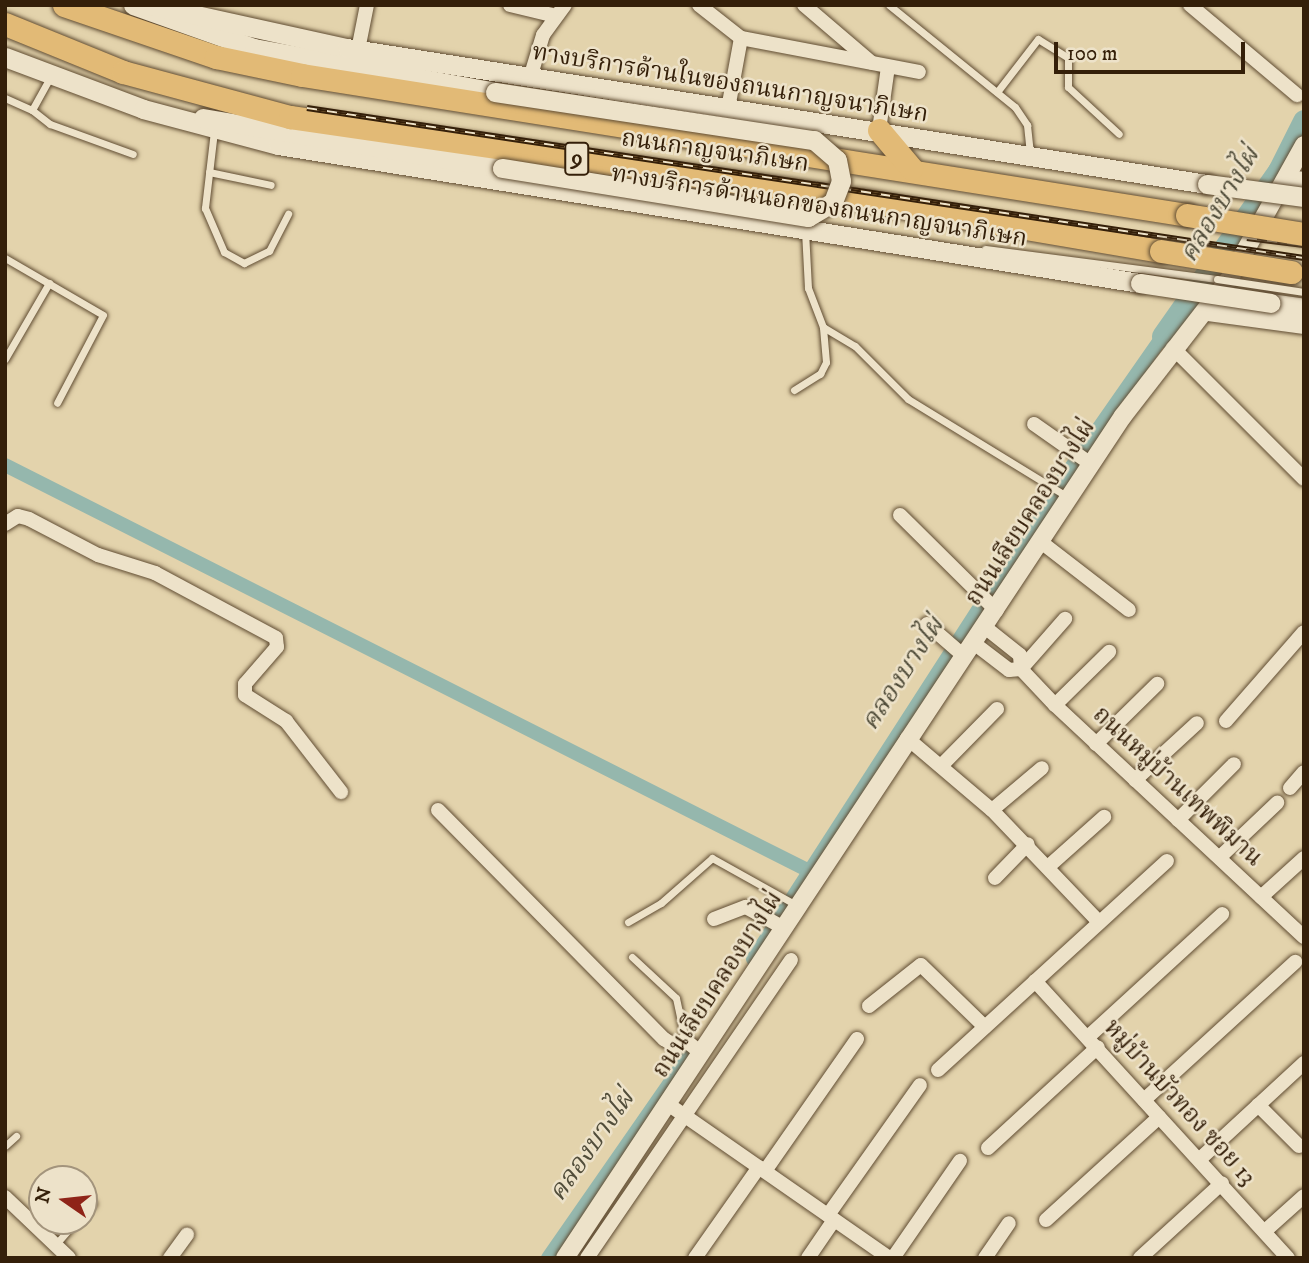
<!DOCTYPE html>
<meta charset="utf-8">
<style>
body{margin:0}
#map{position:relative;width:1309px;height:1263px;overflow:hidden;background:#e3d3ac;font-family:"IM FELL DW Pica","Noto Serif Thai",serif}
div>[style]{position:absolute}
.canal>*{height:14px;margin:-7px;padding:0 7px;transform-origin:7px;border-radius:7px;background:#95b7ad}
.river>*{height:23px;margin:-11.5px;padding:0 11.5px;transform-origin:11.5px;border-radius:11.5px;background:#95b7ad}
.roads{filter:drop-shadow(0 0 2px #604c32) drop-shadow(0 0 2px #604c32)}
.service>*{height:7px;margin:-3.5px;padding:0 3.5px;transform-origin:3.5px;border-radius:3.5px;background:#ede2c9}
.minor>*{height:14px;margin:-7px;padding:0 7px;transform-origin:7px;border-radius:7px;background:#ede2c9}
.tertiary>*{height:18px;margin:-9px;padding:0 9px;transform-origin:9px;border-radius:9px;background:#ede2c9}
.secondary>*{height:19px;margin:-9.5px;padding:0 9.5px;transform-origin:9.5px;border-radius:9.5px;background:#ede2c9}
.trunk>*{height:23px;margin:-11.5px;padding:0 11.5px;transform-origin:11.5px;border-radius:11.5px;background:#e2ba76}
.rail>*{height:6px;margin-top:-3px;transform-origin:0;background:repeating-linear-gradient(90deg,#ede2c9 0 10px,#341f09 0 20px);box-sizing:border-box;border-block:2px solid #341f09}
.bridges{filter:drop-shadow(0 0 2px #604c32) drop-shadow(0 0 2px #604c32)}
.service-bridge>*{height:7px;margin:-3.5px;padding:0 3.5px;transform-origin:3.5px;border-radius:3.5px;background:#ede2c9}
.secondary-bridge>*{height:19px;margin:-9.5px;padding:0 9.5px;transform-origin:9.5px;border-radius:9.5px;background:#ede2c9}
.trunk-bridge>*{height:23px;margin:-11.5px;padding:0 11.5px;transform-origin:11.5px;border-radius:11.5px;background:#e2ba76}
span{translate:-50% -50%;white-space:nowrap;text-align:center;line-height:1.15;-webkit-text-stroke:5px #ede2c9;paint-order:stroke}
.shield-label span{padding:2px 5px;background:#ede2c9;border:2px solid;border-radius:5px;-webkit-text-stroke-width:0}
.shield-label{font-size:23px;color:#341f09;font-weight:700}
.street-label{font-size:24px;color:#341f09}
.water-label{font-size:26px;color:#514d3a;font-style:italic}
.frame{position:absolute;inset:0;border:7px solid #341f09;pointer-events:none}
.north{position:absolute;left:28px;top:1165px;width:70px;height:70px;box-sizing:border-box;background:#ede2c9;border:2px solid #a3947c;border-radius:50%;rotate:284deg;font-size:19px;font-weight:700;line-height:28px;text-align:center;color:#341f09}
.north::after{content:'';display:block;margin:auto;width:24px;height:32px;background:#8f2418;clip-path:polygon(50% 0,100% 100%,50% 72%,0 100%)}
.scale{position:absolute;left:1054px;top:42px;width:191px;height:32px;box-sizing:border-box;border:4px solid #341f09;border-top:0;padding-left:9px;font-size:21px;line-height:24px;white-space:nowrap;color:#341f09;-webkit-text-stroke:5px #ede2c9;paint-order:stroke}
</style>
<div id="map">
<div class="canal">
<i style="left:5px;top:465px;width:901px;rotate:26.79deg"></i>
<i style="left:753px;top:959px;width:556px;rotate:-57.2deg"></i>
<i style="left:1054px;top:492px;width:190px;rotate:-55.1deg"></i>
<i style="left:548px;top:1258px;width:254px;rotate:-55.2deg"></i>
</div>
<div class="river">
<i style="left:1163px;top:336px;width:202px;rotate:-54.9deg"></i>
<i style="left:1279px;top:171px;width:56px;rotate:-63.4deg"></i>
</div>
<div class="roads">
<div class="service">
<i style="left:889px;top:5px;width:162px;rotate:39deg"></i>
<i style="left:1015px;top:107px;width:22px;rotate:56deg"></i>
<i style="left:1027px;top:125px;width:29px;rotate:84deg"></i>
<i style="left:997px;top:92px;width:67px;rotate:-52.3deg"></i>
<i style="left:1038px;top:39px;width:36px;rotate:32deg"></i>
<i style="left:1068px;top:58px;width:29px;rotate:90deg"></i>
<i style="left:1068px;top:87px;width:69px;rotate:42.7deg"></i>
<i style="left:5px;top:98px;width:30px;rotate:24deg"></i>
<i style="left:32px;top:110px;width:37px;rotate:-61deg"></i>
<i style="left:32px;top:110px;width:23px;rotate:38deg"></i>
<i style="left:50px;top:124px;width:88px;rotate:19.9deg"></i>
<i style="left:214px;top:131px;width:78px;rotate:96.7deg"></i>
<i style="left:205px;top:208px;width:48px;rotate:66.6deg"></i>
<i style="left:224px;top:252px;width:23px;rotate:29deg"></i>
<i style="left:244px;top:263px;width:28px;rotate:-26deg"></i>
<i style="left:269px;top:251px;width:42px;rotate:-62.8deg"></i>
<i style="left:209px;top:172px;width:63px;rotate:11.8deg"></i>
<i style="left:985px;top:249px;width:234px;rotate:7.4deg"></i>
<i style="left:5px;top:258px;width:113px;rotate:30.2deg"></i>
<i style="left:103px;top:315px;width:99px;rotate:117.6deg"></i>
<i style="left:823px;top:327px;width:37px;rotate:31deg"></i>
<i style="left:855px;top:346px;width:75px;rotate:45deg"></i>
<i style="left:908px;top:399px;width:188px;rotate:31.5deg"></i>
<i style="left:5px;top:359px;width:88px;rotate:-59.9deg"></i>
<i style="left:794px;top:390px;width:31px;rotate:-32deg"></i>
<i style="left:820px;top:374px;width:13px;rotate:-63deg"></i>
<i style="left:826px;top:362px;width:35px;rotate:-95deg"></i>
<i style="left:823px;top:327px;width:42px;rotate:-111deg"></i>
<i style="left:808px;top:288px;width:57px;rotate:-93deg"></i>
<i style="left:628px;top:922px;width:38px;rotate:-30deg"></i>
<i style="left:661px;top:903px;width:68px;rotate:-41.4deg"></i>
<i style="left:712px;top:858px;width:98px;rotate:29.2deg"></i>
<i style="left:632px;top:957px;width:60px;rotate:43deg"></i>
<i style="left:676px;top:998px;width:43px;rotate:77.9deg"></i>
<i style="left:5px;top:1146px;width:15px;rotate:-42deg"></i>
<i style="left:84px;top:1213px;width:13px;rotate:-48deg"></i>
<i style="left:56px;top:1244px;width:30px;rotate:-49deg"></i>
</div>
<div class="minor">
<i style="left:510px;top:5px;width:47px;rotate:13.4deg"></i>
<i style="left:699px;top:5px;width:53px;rotate:38.2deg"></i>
<i style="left:741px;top:38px;width:72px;rotate:100.4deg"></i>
<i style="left:804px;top:5px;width:89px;rotate:40.5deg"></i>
<i style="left:1190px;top:5px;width:140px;rotate:40.1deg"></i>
<i style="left:741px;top:38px;width:181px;rotate:10.8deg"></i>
<i style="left:358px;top:50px;width:46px;rotate:-78.7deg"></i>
<i style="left:530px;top:78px;width:45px;rotate:-73.2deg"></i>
<i style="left:543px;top:35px;width:37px;rotate:-54deg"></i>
<i style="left:879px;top:130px;width:64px;rotate:-81.9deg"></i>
<i style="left:1173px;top:348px;width:185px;rotate:45deg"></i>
<i style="left:1034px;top:424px;width:70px;rotate:35.1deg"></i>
<i style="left:900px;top:515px;width:136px;rotate:44.7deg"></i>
<i style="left:5px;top:524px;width:15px;rotate:-32deg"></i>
<i style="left:18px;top:516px;width:11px;rotate:15deg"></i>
<i style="left:29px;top:519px;width:78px;rotate:27.6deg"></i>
<i style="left:98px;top:555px;width:60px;rotate:17.5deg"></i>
<i style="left:155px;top:573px;width:137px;rotate:28.2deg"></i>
<i style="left:276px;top:638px;width:9px;rotate:84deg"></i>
<i style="left:277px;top:647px;width:49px;rotate:130.9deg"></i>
<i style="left:245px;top:684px;width:11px;rotate:90deg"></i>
<i style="left:245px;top:695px;width:49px;rotate:32.4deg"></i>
<i style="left:286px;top:721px;width:90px;rotate:52.2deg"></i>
<i style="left:1041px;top:542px;width:111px;rotate:37.7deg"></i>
<i style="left:927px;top:624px;width:50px;rotate:41deg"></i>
<i style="left:986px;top:628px;width:43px;rotate:38.5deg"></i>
<i style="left:1020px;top:655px;width:14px;rotate:86deg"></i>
<i style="left:1021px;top:669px;width:50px;rotate:46.6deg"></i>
<i style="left:1055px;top:705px;width:340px;rotate:43deg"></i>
<i style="left:975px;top:644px;width:43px;rotate:37.4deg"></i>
<i style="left:1009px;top:670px;width:12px;rotate:-5deg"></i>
<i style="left:1021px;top:669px;width:67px;rotate:-48.7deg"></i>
<i style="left:1055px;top:705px;width:76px;rotate:-44.5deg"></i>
<i style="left:1226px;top:721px;width:118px;rotate:-48.8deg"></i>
<i style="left:907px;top:738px;width:111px;rotate:40.3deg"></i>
<i style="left:992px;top:810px;width:155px;rotate:46.3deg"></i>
<i style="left:1096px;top:744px;width:86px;rotate:-44.5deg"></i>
<i style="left:941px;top:766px;width:80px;rotate:-45.5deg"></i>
<i style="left:1135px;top:780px;width:84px;rotate:-42.6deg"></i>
<i style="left:1290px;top:788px;width:21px;rotate:-49deg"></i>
<i style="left:438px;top:810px;width:322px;rotate:45.4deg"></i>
<i style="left:664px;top:1039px;width:15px;rotate:32deg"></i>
<i style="left:677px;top:1047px;width:11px;rotate:-41deg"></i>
<i style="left:685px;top:1040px;width:21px;rotate:39deg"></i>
<i style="left:992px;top:810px;width:65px;rotate:-40deg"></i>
<i style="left:1178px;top:820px;width:79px;rotate:-45deg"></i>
<i style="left:1220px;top:857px;width:79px;rotate:-43.5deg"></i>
<i style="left:1049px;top:866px;width:74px;rotate:-41.7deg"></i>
<i style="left:995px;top:878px;width:47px;rotate:-45.9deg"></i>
<i style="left:1261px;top:897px;width:58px;rotate:-42.2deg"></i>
<i style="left:714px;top:919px;width:34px;rotate:-21deg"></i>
<i style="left:746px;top:907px;width:43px;rotate:28.9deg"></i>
<i style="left:1035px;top:981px;width:375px;rotate:47.6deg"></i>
<i style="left:869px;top:1006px;width:66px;rotate:-38.3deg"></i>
<i style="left:921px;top:965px;width:89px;rotate:44.1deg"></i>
<i style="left:1088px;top:1037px;width:182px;rotate:-42.5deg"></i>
<i style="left:938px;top:1070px;width:310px;rotate:-42.4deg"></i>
<i style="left:1144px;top:1100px;width:205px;rotate:-42.4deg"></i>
<i style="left:1258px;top:1105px;width:58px;rotate:45deg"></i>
<i style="left:675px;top:1109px;width:261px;rotate:34.8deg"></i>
<i style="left:988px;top:1148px;width:149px;rotate:-42.6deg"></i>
<i style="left:1200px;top:1159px;width:142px;rotate:-42.7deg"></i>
<i style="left:765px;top:1171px;width:161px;rotate:-55.1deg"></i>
<i style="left:5px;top:1197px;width:88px;rotate:43.6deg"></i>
<i style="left:828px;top:1215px;width:159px;rotate:-54.7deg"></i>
<i style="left:1046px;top:1220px;width:153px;rotate:-42.3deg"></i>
<i style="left:1265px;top:1231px;width:52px;rotate:-41.9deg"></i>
<i style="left:170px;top:1258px;width:29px;rotate:-54deg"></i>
<i style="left:587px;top:1258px;width:361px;rotate:-55.6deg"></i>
<i style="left:695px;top:1258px;width:111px;rotate:-54.9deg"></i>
<i style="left:808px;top:1258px;width:46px;rotate:-55.6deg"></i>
<i style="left:893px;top:1258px;width:118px;rotate:-55.4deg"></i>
<i style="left:985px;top:1258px;width:42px;rotate:-55.6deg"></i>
<i style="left:1140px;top:1258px;width:111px;rotate:-42.4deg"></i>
</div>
<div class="tertiary">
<i style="left:565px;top:1258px;width:1010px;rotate:-56.47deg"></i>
<i style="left:1123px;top:416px;width:175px;rotate:-52.2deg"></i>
<i style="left:1230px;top:278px;width:152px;rotate:-60.9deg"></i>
</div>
<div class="secondary">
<i style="left:133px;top:5px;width:128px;rotate:19.6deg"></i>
<i style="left:254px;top:48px;width:245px;rotate:10.3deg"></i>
<i style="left:151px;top:5px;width:201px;rotate:12.4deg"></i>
<i style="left:347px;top:48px;width:871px;rotate:8.99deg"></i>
<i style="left:5px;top:57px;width:147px;rotate:20.6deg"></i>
<i style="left:143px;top:109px;width:140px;rotate:14.9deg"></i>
<i style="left:278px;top:145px;width:873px;rotate:9.1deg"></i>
<i style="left:203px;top:118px;width:303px;rotate:9.5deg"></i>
<i style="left:1286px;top:179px;width:18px;rotate:6deg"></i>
<i style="left:1270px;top:303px;width:34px;rotate:8deg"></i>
<i style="left:1208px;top:311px;width:97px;rotate:7.7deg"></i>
</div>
<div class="trunk">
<i style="left:64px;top:5px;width:161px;rotate:18.9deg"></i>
<i style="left:216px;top:57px;width:88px;rotate:11.8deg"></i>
<i style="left:302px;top:75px;width:896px;rotate:8.99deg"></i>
<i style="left:5px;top:24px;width:127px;rotate:22.1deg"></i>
<i style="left:123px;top:72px;width:173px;rotate:15.1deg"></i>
<i style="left:290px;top:117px;width:578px;rotate:8.26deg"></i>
<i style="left:862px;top:200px;width:303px;rotate:9.7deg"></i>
<i style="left:879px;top:130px;width:50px;rotate:49.9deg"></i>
</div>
</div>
<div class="rail">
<i style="left:307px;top:108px;width:1008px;rotate:8.56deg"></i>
<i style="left:1247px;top:238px;width:57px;rotate:7deg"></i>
</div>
<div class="bridges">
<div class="service-bridge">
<i style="left:1217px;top:279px;width:88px;rotate:8.5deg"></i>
</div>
<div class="secondary-bridge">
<i style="left:495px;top:92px;width:323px;rotate:8.6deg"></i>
<i style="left:814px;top:140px;width:30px;rotate:41deg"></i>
<i style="left:837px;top:160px;width:21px;rotate:79deg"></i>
<i style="left:841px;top:181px;width:22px;rotate:111deg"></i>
<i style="left:833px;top:202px;width:29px;rotate:149deg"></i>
<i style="left:808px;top:217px;width:310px;rotate:-170.9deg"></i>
<i style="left:1207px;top:184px;width:98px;rotate:7.6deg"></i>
<i style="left:1140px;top:283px;width:132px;rotate:8.7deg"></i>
</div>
<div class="trunk-bridge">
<i style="left:1187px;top:215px;width:119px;rotate:9.2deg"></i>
<i style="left:1161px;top:251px;width:132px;rotate:9.2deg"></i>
</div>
</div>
<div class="shield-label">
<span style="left:577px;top:159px">9</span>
</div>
<div class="street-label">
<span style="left:730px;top:84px;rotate:9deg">ทางบริการด้านในของถนนกาญจนาภิเษก</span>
<span style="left:715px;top:152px;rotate:8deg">ถนนกาญจนาภิเษก</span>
<span style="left:819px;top:207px;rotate:9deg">ทางบริการด้านนอกของถนนกาญจนาภิเษก</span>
<span style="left:1031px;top:513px;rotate:-57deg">ถนนเลียบคลองบางไผ่</span>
<span style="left:1177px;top:787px;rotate:43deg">ถนนหมู่บ้านเทพพิมาน</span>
<span style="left:718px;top:985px;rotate:-57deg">ถนนเลียบคลองบางไผ่</span>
<span style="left:1179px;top:1103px;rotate:48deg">หมู่บ้านบัวทอง ซอย 13</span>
</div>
<div class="water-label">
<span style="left:1220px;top:205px;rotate:-59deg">คลองบางไผ่</span>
<span style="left:903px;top:674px;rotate:-57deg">คลองบางไผ่</span>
<span style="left:592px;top:1146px;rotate:-55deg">คลองบางไผ่</span>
</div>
<div class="frame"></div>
<div class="north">N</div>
<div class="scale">100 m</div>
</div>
